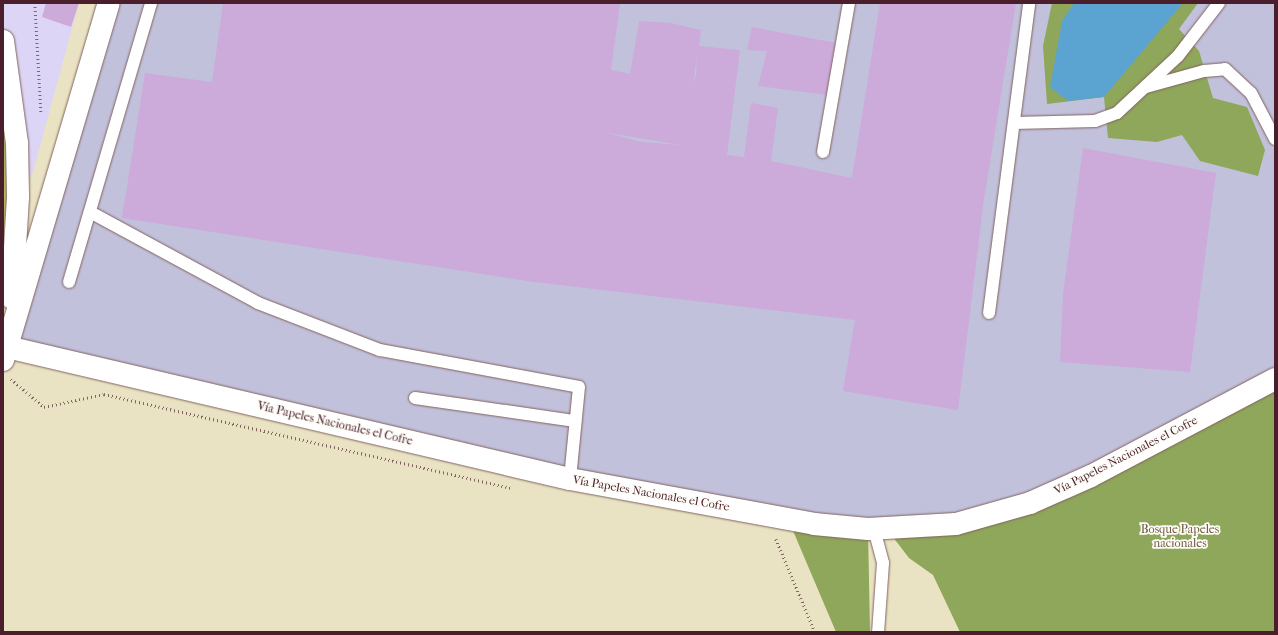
<!DOCTYPE html>
<meta charset="utf-8">
<style>
body{margin:0}
#map{position:relative;width:1278px;height:635px;overflow:hidden;background:#e9e3c3;font-family:"IM FELL French Canon",serif}
div>[style]{position:absolute}
.built>*{inset:0;background:#ddd5f6}
.industrial>*{inset:0;background:#c2c1dc}
.green>*{inset:0;background:#b3c164}
.forest>*{inset:0;background:#8ea75a}
.water>*{inset:0;background:#5ba3d1}
.building>*{inset:0;background:#ccaada}
.path>*{height:2.5px;margin-top:-1.25px;transform-origin:0;background:repeating-linear-gradient(90deg,#826460 0 1px,transparent 0 4px)}
.roads{filter:drop-shadow(0 0 1px #826460) drop-shadow(0 0 1px #826460)}
.service>*{height:12px;margin:-6px;padding:0 6px;transform-origin:6px;border-radius:6px;background:#fff}
.minor>*{height:22px;margin:-11px;padding:0 11px;transform-origin:11px;border-radius:11px;background:#fff}
span{translate:-50% -50%;white-space:nowrap;text-align:center;line-height:1.15;-webkit-text-stroke:3.5px #fdfcf7;paint-order:stroke}
.street-label{font-size:12px;color:#4a1f2b}
.park-label{font-size:12px;color:#6f583f}
.frame{position:absolute;inset:0;border:4px solid #4a1f2b;pointer-events:none}
</style>
<div id="map">
<div class="built">
<i style="clip-path:polygon(3px 3px,79px 3px,33px 172px,18px 197px,3px 41px)"></i>
</div>
<div class="industrial">
<i style="clip-path:polygon(109px 3px,1275px 3px,1275px 379px,1182px 427px,956px 524px,814px 524px,7px 347px)"></i>
</div>
<div class="green">
<i style="clip-path:polygon(3px 99px,11px 178px,3px 238px)"></i>
</div>
<div class="forest">
<i style="clip-path:polygon(1052px 3px,1198px 3px,1179px 29px,1199px 51px,1213px 98px,1247px 107px,1265px 150px,1258px 176px,1200px 161px,1182px 135px,1157px 142px,1108px 138px,1104px 97px,1047px 104px,1043px 46px)"></i>
<i style="clip-path:polygon(1275px 379px,1275px 632px,960px 632px,933px 575px,909px 558px,886px 528px,1030px 503px)"></i>
<i style="clip-path:polygon(788px 519px,868px 529px,870px 632px,836px 632px)"></i>
</div>
<div class="water">
<i style="clip-path:polygon(1074px 3px,1183px 3px,1104px 97px,1068px 101px,1050px 87px,1062px 21px)"></i>
</div>
<div class="building">
<i style="clip-path:polygon(46px 3px,79px 3px,71px 27px,42px 17px)"></i>
<i style="clip-path:polygon(evenodd,223px 3px,620px 3px,611px 70px,630px 74px,639px 21px,671px 23px,701px 30px,699px 46px,740px 50px,727px 155px,744px 157px,751px 103px,778px 108px,771px 161px,852px 178px,880px 3px,1016px 3px,984px 199px,958px 410px,843px 391px,855px 320px,527px 281px,122px 218px,145px 73px,212px 82px,223px 3px,697px 56px,696px 75px,693px 84px,697px 56px,223px 3px,604px 132px,680px 145px,641px 142px,604px 132px)"></i>
<i style="clip-path:polygon(752px 27px,836px 43px,827px 95px,758px 86px,767px 51px,747px 50px)"></i>
<i style="clip-path:polygon(1083px 148px,1216px 173px,1190px 372px,1060px 362px,1063px 294px)"></i>
</div>
<div class="path">
<i style="left:35px;top:3px;width:109px;rotate:86.8deg"></i>
<i style="left:11px;top:379px;width:43px;rotate:40.3deg"></i>
<i style="left:44px;top:407px;width:61px;rotate:-12.2deg"></i>
<i style="left:104px;top:394px;width:417px;rotate:13deg"></i>
<i style="left:776px;top:539px;width:101px;rotate:67.2deg"></i>
</div>
<div class="roads">
<div class="service">
<i style="left:1146px;top:87px;width:60px;rotate:-15.4deg"></i>
<i style="left:1204px;top:71px;width:21px;rotate:-5deg"></i>
<i style="left:1225px;top:69px;width:35px;rotate:43deg"></i>
<i style="left:1251px;top:93px;width:52px;rotate:62.4deg"></i>
<i style="left:1014px;top:123px;width:81px;rotate:-1.4deg"></i>
<i style="left:1095px;top:121px;width:23px;rotate:-20deg"></i>
<i style="left:1117px;top:113px;width:83px;rotate:-43.1deg"></i>
<i style="left:1178px;top:56px;width:67px;rotate:-52.3deg"></i>
<i style="left:823px;top:152px;width:151px;rotate:-80.1deg"></i>
<i style="left:90px;top:212px;width:191px;rotate:28.4deg"></i>
<i style="left:258px;top:303px;width:131px;rotate:21.1deg"></i>
<i style="left:380px;top:350px;width:202px;rotate:10.5deg"></i>
<i style="left:579px;top:387px;width:92px;rotate:95.6deg"></i>
<i style="left:69px;top:282px;width:291px;rotate:-73.6deg"></i>
<i style="left:989px;top:313px;width:313px;rotate:-82.6deg"></i>
<i style="left:415px;top:398px;width:162px;rotate:8.2deg"></i>
<i style="left:874px;top:529px;width:35px;rotate:75deg"></i>
<i style="left:883px;top:563px;width:69px;rotate:94.1deg"></i>
</div>
<div class="minor">
<i style="left:3px;top:41px;width:103px;rotate:82.2deg"></i>
<i style="left:17px;top:143px;width:54px;rotate:88.9deg"></i>
<i style="left:18px;top:197px;width:101px;rotate:93.4deg"></i>
<i style="left:7px;top:347px;width:578px;rotate:13.2deg"></i>
<i style="left:570px;top:479px;width:248px;rotate:10.4deg"></i>
<i style="left:814px;top:524px;width:54px;rotate:5.3deg"></i>
<i style="left:868px;top:529px;width:88px;rotate:-3.3deg"></i>
<i style="left:956px;top:524px;width:77px;rotate:-15.8deg"></i>
<i style="left:1030px;top:503px;width:67px;rotate:-23.9deg"></i>
<i style="left:1091px;top:476px;width:208px;rotate:-27.8deg"></i>
<i style="left:3px;top:360px;width:372px;rotate:-73.5deg"></i>
</div>
</div>
<div class="street-label">
<span style="left:335px;top:424px;rotate:13deg">Vía Papeles Nacionales el Cofre</span>
<span style="left:1126px;top:456px;rotate:-27deg">Vía Papeles Nacionales el Cofre</span>
<span style="left:651px;top:494px;rotate:10deg">Vía Papeles Nacionales el Cofre</span>
</div>
<div class="park-label">
<span style="left:1180px;top:537px">Bosque Papeles<br>nacionales</span>
</div>
<div class="frame"></div>
</div>
